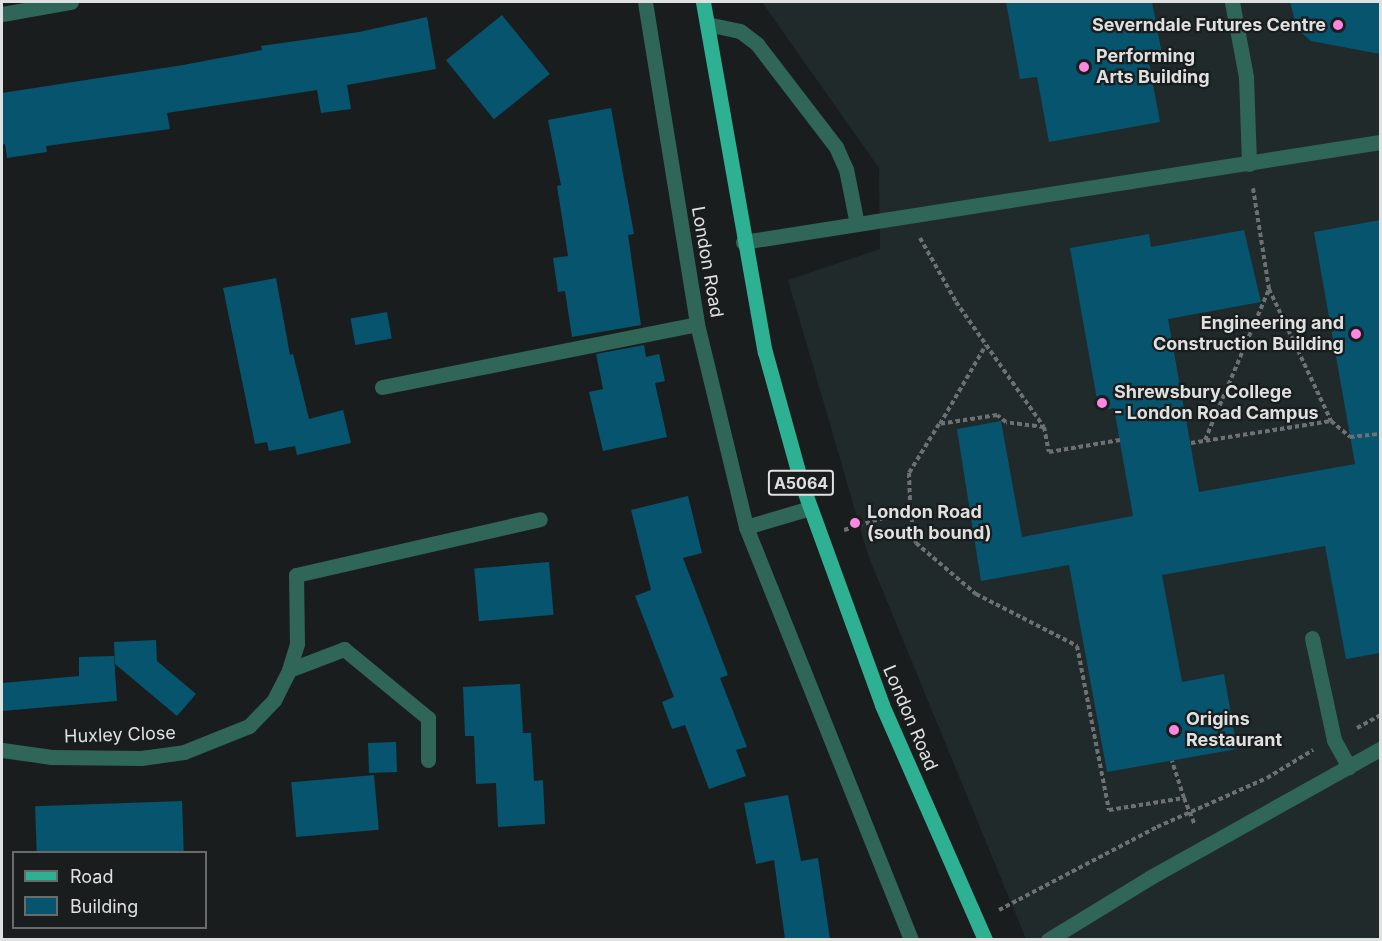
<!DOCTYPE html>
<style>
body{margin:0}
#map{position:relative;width:1382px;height:941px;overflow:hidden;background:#1a1d1d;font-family:Inter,sans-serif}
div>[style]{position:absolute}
.built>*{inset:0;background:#202a2b}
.building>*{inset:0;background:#06546e;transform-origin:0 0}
.path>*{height:4px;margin-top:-2px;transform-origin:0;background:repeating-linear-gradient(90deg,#6e7171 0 4.5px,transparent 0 7.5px)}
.service>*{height:15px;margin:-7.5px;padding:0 7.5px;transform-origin:7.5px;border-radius:7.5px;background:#306657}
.minor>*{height:15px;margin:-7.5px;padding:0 7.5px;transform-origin:7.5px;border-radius:7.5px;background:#306657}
.primary>*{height:15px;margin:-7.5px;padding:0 7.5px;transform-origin:7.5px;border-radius:7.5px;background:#2eb093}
.dots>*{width:16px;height:16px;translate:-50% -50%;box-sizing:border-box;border:3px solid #1a1d1d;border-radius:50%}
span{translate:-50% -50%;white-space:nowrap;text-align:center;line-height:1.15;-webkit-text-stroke:4.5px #1a1d1d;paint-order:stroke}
.shield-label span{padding:2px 4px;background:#1a1d1d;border:2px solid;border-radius:4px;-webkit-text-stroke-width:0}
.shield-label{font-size:16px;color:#dfe1e1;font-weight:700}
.poi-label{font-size:18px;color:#dfe1e1;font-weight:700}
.right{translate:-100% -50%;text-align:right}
.left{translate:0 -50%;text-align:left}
.street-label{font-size:18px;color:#dfe1e1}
.frame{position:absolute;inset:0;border:3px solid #dfe1e1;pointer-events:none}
.legend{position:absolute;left:12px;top:851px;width:195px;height:78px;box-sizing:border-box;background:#1a1d1d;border:2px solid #696b6b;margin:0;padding:8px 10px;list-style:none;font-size:18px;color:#dfe1e1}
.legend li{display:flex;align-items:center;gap:12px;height:30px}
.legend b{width:30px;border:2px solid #696b6b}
</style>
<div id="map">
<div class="built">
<i style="clip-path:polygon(762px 2px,1380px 2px,1380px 939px,1026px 939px,868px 555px,788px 280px,880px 249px,879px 168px)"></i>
</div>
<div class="building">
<i style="clip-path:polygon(1006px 2px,1152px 2px,1162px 54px,1148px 57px,1160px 122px,1049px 142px,1037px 77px,1020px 79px)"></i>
<i style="clip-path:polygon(1290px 2px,1380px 2px,1380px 54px,1311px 41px,1297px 29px)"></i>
<i style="left:502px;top:15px;width:76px;height:72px;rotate:51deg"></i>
<i style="clip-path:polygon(427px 17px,436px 69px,347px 85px,351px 109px,321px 113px,317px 90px,167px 113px,170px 129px,46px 146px,47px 152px,7px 158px,5px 144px,2px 145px,2px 93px,183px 65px,262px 50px,261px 46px,359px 32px)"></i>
<i style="clip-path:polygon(611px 108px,634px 234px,628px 235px,641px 325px,572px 337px,565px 291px,558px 292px,553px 258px,568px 256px,557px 186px,561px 185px,548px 120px)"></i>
<i style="clip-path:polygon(1380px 220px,1380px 653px,1346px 659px,1325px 546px,1162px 575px,1182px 682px,1224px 674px,1237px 749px,1107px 772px,1069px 565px,981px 581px,957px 429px,1001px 421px,1022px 537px,1133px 516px,1114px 408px,1099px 411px,1070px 248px,1149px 234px,1151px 247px,1244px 230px,1261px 302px,1168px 319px,1199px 492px,1355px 464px,1314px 232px)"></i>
<i style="clip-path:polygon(276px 278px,290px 355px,293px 354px,309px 419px,343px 410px,351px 443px,297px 455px,295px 446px,269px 451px,267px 442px,255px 444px,223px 288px)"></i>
<i style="left:387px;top:312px;width:27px;height:37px;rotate:80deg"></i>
<i style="clip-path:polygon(644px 345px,646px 357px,659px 354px,665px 381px,655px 383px,667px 437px,603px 451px,589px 392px,603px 389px,596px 354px)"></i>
<i style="clip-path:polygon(688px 496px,702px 553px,683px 558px,728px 675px,720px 678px,747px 747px,736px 750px,746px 776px,709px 789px,685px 725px,672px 729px,662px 702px,674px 697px,635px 596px,651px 590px,631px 510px)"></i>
<i style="left:549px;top:562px;width:53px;height:75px;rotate:85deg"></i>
<i style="clip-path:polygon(156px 640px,157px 661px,196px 694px,177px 716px,115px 664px,114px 642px)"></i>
<i style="clip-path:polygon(114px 656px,117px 701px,2px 711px,2px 683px,79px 676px,79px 657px)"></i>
<i style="clip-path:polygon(520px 684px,523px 733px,531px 733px,534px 781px,543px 780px,545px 824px,498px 827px,496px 783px,476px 784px,474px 736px,465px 736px,463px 687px)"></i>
<i style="left:396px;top:742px;width:30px;height:28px;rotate:88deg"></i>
<i style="left:374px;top:775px;width:55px;height:83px;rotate:85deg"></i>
<i style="clip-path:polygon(788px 795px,801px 861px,818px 858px,830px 939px,785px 939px,774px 860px,756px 864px,744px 803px)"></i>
<i style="left:182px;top:801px;width:51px;height:147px;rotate:88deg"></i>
</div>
<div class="path">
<i style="left:920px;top:238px;width:73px;rotate:60.6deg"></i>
<i style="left:956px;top:302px;width:153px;rotate:54.9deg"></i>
<i style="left:1044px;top:427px;width:25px;rotate:79deg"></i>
<i style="left:1049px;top:452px;width:72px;rotate:-9.6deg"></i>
<i style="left:1269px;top:289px;width:146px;rotate:64.8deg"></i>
<i style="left:940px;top:424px;width:91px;rotate:-59.8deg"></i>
<i style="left:1044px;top:427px;width:38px;rotate:-173deg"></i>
<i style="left:1006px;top:422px;width:11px;rotate:-142deg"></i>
<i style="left:997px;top:415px;width:59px;rotate:171.2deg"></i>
<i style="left:939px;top:424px;width:57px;rotate:121.5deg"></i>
<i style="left:909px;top:473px;width:37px;rotate:88deg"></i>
<i style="left:910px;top:510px;width:34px;rotate:80deg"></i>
<i style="left:916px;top:543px;width:79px;rotate:40.4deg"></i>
<i style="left:976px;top:594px;width:114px;rotate:27.2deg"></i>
<i style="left:1077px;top:646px;width:167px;rotate:79deg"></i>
<i style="left:1109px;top:810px;width:76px;rotate:-9.1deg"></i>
<i style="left:1184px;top:798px;width:39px;rotate:-108deg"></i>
<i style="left:1205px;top:440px;width:164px;rotate:-67deg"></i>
<i style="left:1269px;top:289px;width:102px;rotate:-99deg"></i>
<i style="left:1191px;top:443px;width:142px;rotate:-8.9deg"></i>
<i style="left:1331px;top:421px;width:25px;rotate:40deg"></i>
<i style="left:1350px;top:437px;width:30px;rotate:-6deg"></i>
<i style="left:844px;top:530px;width:69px;rotate:-16.9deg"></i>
<i style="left:1357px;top:728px;width:26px;rotate:-29deg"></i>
<i style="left:1184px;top:798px;width:29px;rotate:68deg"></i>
<i style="left:999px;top:910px;width:178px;rotate:-27.7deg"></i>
<i style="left:1157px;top:827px;width:120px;rotate:-24deg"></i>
<i style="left:1267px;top:778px;width:54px;rotate:-31.3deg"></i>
</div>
<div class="service">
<i style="left:1232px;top:2px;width:76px;rotate:79.4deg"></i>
<i style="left:1246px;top:77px;width:87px;rotate:88deg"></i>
<i style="left:707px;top:24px;width:34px;rotate:12deg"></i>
<i style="left:740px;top:31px;width:21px;rotate:37deg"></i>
<i style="left:757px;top:44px;width:130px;rotate:52.5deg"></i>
<i style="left:836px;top:147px;width:24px;rotate:66deg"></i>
<i style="left:846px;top:169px;width:56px;rotate:78.7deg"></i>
<i style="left:743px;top:242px;width:645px;rotate:-8.92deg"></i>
<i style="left:382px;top:387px;width:321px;rotate:-11.3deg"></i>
<i style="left:296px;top:575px;width:250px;rotate:-12.9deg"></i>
<i style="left:1312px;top:638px;width:104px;rotate:77.8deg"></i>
<i style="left:1334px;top:740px;width:31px;rotate:61deg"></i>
<i style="left:289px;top:670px;width:59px;rotate:-20.9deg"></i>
<i style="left:344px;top:649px;width:109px;rotate:39.4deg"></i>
<i style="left:428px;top:718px;width:42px;rotate:90deg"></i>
<i style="left:1048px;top:940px;width:119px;rotate:-31.5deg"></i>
<i style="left:1149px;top:878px;width:265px;rotate:-29.2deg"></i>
</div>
<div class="minor">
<i style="left:645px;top:2px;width:326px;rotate:80.8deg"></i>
<i style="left:697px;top:324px;width:209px;rotate:76.4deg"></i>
<i style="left:746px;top:527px;width:445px;rotate:68.2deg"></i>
<i style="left:2px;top:14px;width:70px;rotate:-9.9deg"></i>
<i style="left:746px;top:527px;width:67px;rotate:-16.5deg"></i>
<i style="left:2px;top:750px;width:50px;rotate:8deg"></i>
<i style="left:52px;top:757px;width:89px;rotate:0.6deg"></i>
<i style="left:141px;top:758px;width:43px;rotate:-7.9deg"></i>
<i style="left:184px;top:752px;width:70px;rotate:-21.8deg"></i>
<i style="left:249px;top:726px;width:36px;rotate:-46deg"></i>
<i style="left:274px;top:700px;width:34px;rotate:-63deg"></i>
<i style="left:289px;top:670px;width:27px;rotate:-73deg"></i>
<i style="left:297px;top:644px;width:69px;rotate:-90.8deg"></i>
</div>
<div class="primary">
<i style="left:703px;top:2px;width:355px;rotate:80deg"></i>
<i style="left:765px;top:352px;width:135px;rotate:74.5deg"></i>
<i style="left:801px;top:482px;width:237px;rotate:70deg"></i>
<i style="left:882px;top:705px;width:257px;rotate:66.3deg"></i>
</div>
<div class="dots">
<i style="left:1338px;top:25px;background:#fd86e1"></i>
<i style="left:1084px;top:67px;background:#fd86e1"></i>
<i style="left:1356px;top:334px;background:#fd86e1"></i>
<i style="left:1102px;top:403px;background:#fd86e1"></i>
<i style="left:855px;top:523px;background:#fd86e1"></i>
<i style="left:1174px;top:730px;background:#fd86e1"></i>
</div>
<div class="shield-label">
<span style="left:801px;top:483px">A5064</span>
</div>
<div class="poi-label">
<span class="right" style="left:1326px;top:25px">Severndale Futures Centre</span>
<span class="left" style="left:1096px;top:67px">Performing<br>Arts Building</span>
<span class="right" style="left:1344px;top:334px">Engineering and<br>Construction Building</span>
<span class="left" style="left:1114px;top:403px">Shrewsbury College<br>- London Road Campus</span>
<span class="left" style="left:867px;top:523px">London Road<br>(south bound)</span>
<span class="left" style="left:1186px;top:730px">Origins<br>Restaurant</span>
</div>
<div class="street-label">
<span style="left:707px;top:262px;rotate:80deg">London Road</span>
<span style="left:910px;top:718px;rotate:67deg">London Road</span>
<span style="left:120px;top:735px;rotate:-2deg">Huxley Close</span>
</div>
<div class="frame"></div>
<ul class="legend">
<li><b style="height:8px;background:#2eb093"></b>Road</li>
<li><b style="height:16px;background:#06546e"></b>Building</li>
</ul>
</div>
